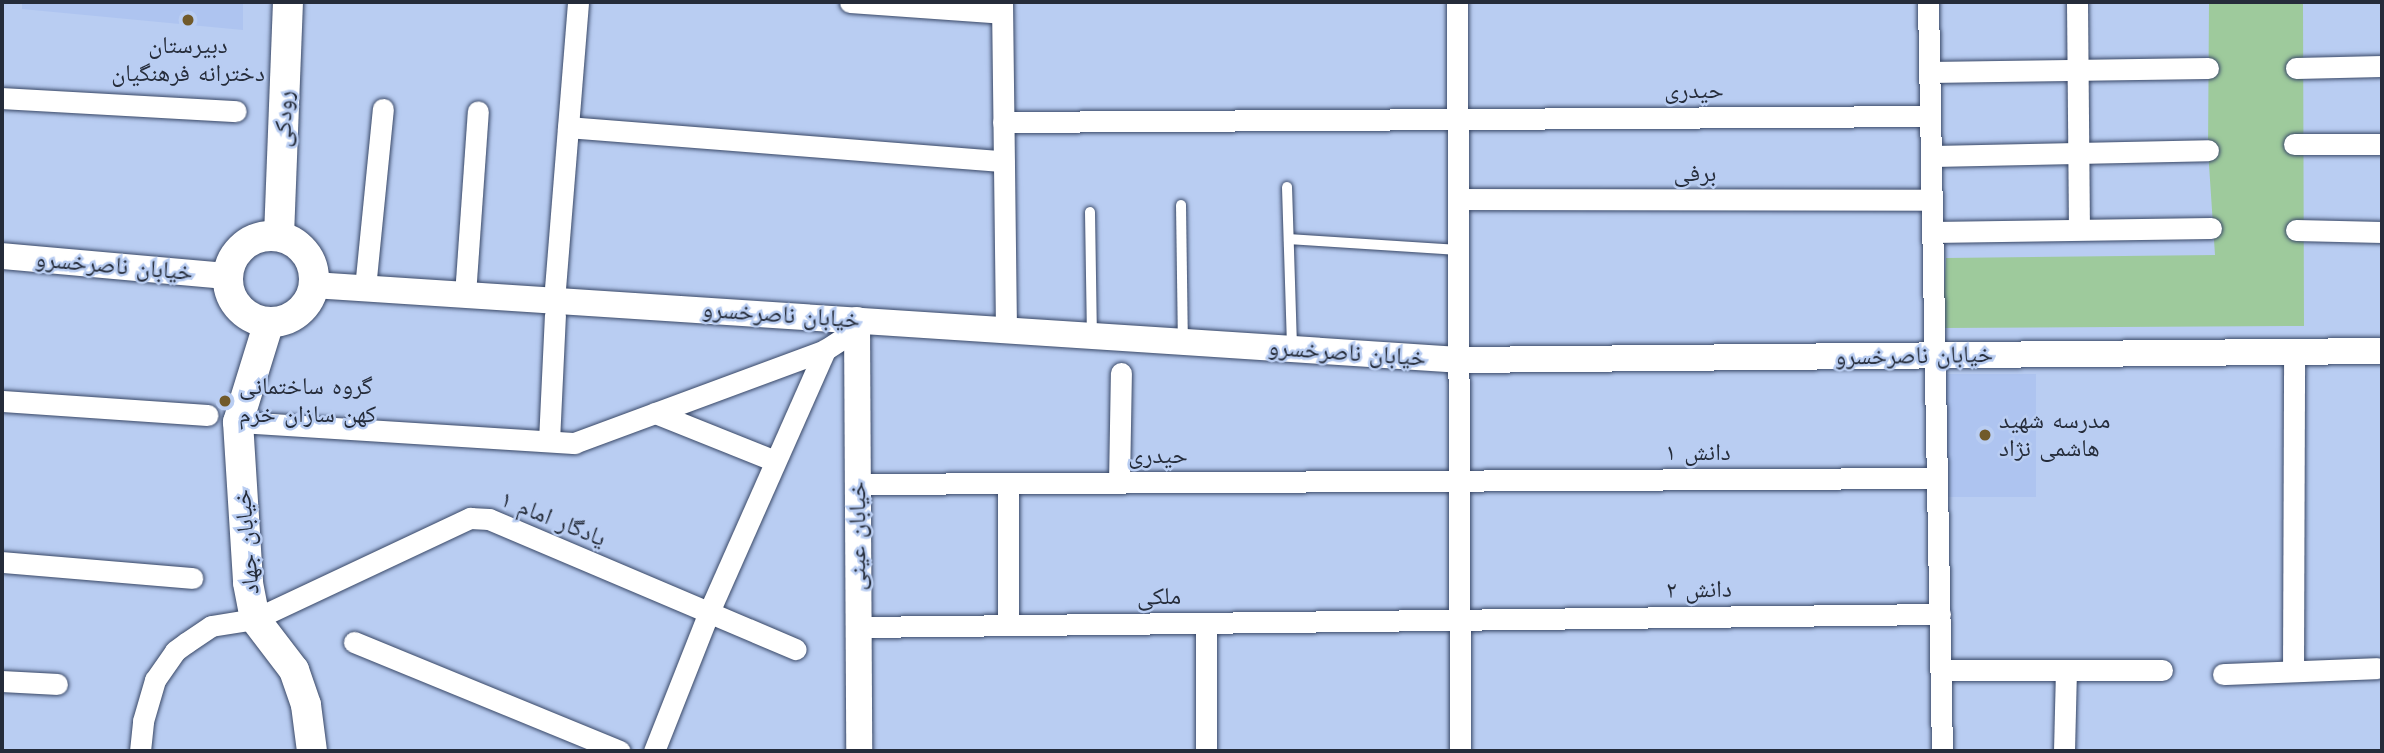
<!DOCTYPE html>
<meta charset="utf-8">
<style>
body{margin:0}
#map{position:relative;width:2384px;height:753px;overflow:hidden;background:#b9cdf2;font-family:"Work Sans","Noto Naskh Arabic",sans-serif}
div>[style]{position:absolute}
.built>*{inset:0;background:#aec4f0;transform-origin:0 0}
.green>*{inset:0;background:#9eca9c}
.roads{filter:drop-shadow(0 0 2px #384766) drop-shadow(0 0 2px #384766)}
.service>*{height:10px;margin:-5px;padding:0 5px;transform-origin:5px;border-radius:5px;background:#fff}
.minor>*{height:21px;margin:-10.5px;padding:0 10.5px;transform-origin:10.5px;border-radius:10.5px;background:#fff}
.tertiary>*{height:26px;margin:-13px;padding:0 13px;transform-origin:13px;border-radius:13px;background:#fff}
.secondary>*{height:30px;margin:-15px;padding:0 15px;transform-origin:15px;border-radius:15px;background:#fff}
.secondary>.ring{margin:-15px;padding:0;box-sizing:content-box;background:none;border:30px solid #fff;border-radius:50%}
.dots>*{width:19px;height:19px;translate:-50% -50%;box-sizing:border-box;border:4px solid #b9cdf2;border-radius:50%}
span{translate:-50% -50%;white-space:nowrap;text-align:center;line-height:1.15;-webkit-text-stroke:5px #b9cdf2;paint-order:stroke}
.poi-label{font-size:24px;color:#252c3a}
.left{translate:0 -50%;text-align:left}
.street-label{font-size:24px;color:#252c3a}
.frame{position:absolute;inset:0;border:4px solid #252c3a;pointer-events:none}
</style>
<div id="map">
<div class="built">
<i style="clip-path:polygon(22px 2px,243px 2px,243px 30px,22px 9px)"></i>
<i style="left:1934px;top:374px;width:102px;height:123px"></i>
</div>
<div class="green">
<i style="clip-path:polygon(2209px 2px,2303px 2px,2304px 326px,1942px 328px,1946px 258px,2215px 255px,2208px 150px)"></i>
</div>
<div class="roads">
<div class="service">
<i style="left:1287px;top:187px;width:161px;rotate:88.2deg"></i>
<i style="left:1181px;top:205px;width:137px;rotate:89.2deg"></i>
<i style="left:1090px;top:212px;width:123px;rotate:89.1deg"></i>
<i style="left:1289px;top:239px;width:169px;rotate:3.7deg"></i>
</div>
<div class="minor">
<i style="left:850px;top:2px;width:152px;rotate:4.1deg"></i>
<i style="left:1002px;top:2px;width:328px;rotate:89.3deg"></i>
<i style="left:1457px;top:2px;width:749px;rotate:89.77deg"></i>
<i style="left:1928px;top:2px;width:749px;rotate:88.93deg"></i>
<i style="left:2077px;top:2px;width:227px;rotate:89.5deg"></i>
<i style="left:2296px;top:68px;width:86px;rotate:-1.3deg"></i>
<i style="left:1929px;top:72px;width:279px;rotate:-0.8deg"></i>
<i style="left:2px;top:98px;width:234px;rotate:3.2deg"></i>
<i style="left:1003px;top:122px;width:927px;rotate:-0.37deg"></i>
<i style="left:568px;top:127px;width:437px;rotate:4.5deg"></i>
<i style="left:2294px;top:144px;width:88px"></i>
<i style="left:1933px;top:156px;width:275px;rotate:-1.2deg"></i>
<i style="left:1458px;top:199px;width:474px;rotate:0.1deg"></i>
<i style="left:2296px;top:230px;width:86px;rotate:1.3deg"></i>
<i style="left:1932px;top:232px;width:279px;rotate:-0.8deg"></i>
<i style="left:365px;top:288px;width:180px;rotate:-84.3deg"></i>
<i style="left:465px;top:295px;width:184px;rotate:-86deg"></i>
<i style="left:554px;top:301px;width:300px;rotate:-85.4deg"></i>
<i style="left:2px;top:401px;width:206px;rotate:3.9deg"></i>
<i style="left:655px;top:413px;width:129px;rotate:21.8deg"></i>
<i style="left:238px;top:422px;width:337px;rotate:3.6deg"></i>
<i style="left:574px;top:443px;width:268px;rotate:-20.3deg"></i>
<i style="left:549px;top:441px;width:126px;rotate:-87.3deg"></i>
<i style="left:1008px;top:483px;width:142px;rotate:90deg"></i>
<i style="left:1119px;top:483px;width:110px;rotate:-89deg"></i>
<i style="left:858px;top:484px;width:1079px;rotate:-0.32deg"></i>
<i style="left:2px;top:562px;width:191px;rotate:4.8deg"></i>
<i style="left:859px;top:627px;width:1081px;rotate:-0.69deg"></i>
<i style="left:354px;top:642px;width:287px;rotate:22.3deg"></i>
<i style="left:1941px;top:670px;width:221px"></i>
<i style="left:2293px;top:671px;width:319px;rotate:-89.8deg"></i>
<i style="left:2223px;top:674px;width:154px;rotate:-2.2deg"></i>
<i style="left:2px;top:681px;width:55px;rotate:3.1deg"></i>
<i style="left:140px;top:751px;width:30px;rotate:-84deg"></i>
<i style="left:143px;top:721px;width:43px;rotate:-73.7deg"></i>
<i style="left:155px;top:680px;width:35px;rotate:-55deg"></i>
<i style="left:175px;top:651px;width:14px;rotate:-36deg"></i>
<i style="left:186px;top:643px;width:30px;rotate:-34deg"></i>
<i style="left:211px;top:626px;width:45px;rotate:-9deg"></i>
<i style="left:255px;top:619px;width:238px;rotate:-25.2deg"></i>
<i style="left:470px;top:518px;width:19px;rotate:3deg"></i>
<i style="left:489px;top:519px;width:333px;rotate:23deg"></i>
<i style="left:654px;top:751px;width:149px;rotate:-68.4deg"></i>
<i style="left:709px;top:612px;width:287px;rotate:-66.1deg"></i>
<i style="left:825px;top:350px;width:38px;rotate:-33deg"></i>
<i style="left:1206px;top:751px;width:128px;rotate:-90deg"></i>
<i style="left:2064px;top:751px;width:80px;rotate:-88.6deg"></i>
</div>
<div class="tertiary">
<i style="left:2px;top:256px;width:226px;rotate:5.1deg"></i>
<i style="left:313px;top:285px;width:1148px;rotate:3.74deg"></i>
<i style="left:1459px;top:360px;width:923px;rotate:-0.56deg"></i>
<i style="left:857px;top:320px;width:431px;rotate:89.7deg"></i>
</div>
<div class="secondary">
<i style="left:279px;top:236px;width:234px;rotate:-87.8deg"></i>
<i class="ring" style="left:228px;top:236px;width:56px;height:56px"></i>
<i style="left:269px;top:322px;width:105px;rotate:107.2deg"></i>
<i style="left:238px;top:422px;width:161px;rotate:86.4deg"></i>
<i style="left:248px;top:583px;width:37px;rotate:79deg"></i>
<i style="left:255px;top:619px;width:64px;rotate:52.6deg"></i>
<i style="left:294px;top:670px;width:37px;rotate:71deg"></i>
<i style="left:306px;top:705px;width:46px;rotate:82.6deg"></i>
</div>
</div>
<div class="dots">
<i style="left:188px;top:20px;background:#715a2a"></i>
<i style="left:225px;top:401px;background:#715a2a"></i>
<i style="left:1985px;top:435px;background:#715a2a"></i>
</div>
<div class="poi-label">
<span style="left:188px;top:60px">دبیرستان<br>دخترانه فرهنگیان</span>
<span class="left" style="left:239px;top:401px">گروه ساختمانی<br>کهن سازان خرم</span>
<span class="left" style="left:1999px;top:435px">مدرسه شهید<br>ه‍اشمی نژاد</span>
</div>
<div class="street-label">
<span style="left:1694px;top:91px">حیدری</span>
<span style="left:284px;top:119px;rotate:-88deg">رودکی</span>
<span style="left:1695px;top:174px">برفی</span>
<span style="left:114px;top:266px;rotate:5deg">خیابان ناصرخسرو</span>
<span style="left:781px;top:315px;rotate:4deg">خیابان ناصرخسرو</span>
<span style="left:1347px;top:353px;rotate:4deg">خیابان ناصرخسرو</span>
<span style="left:1914px;top:356px;rotate:-1deg">خیابان ناصرخسرو</span>
<span style="left:1698px;top:453px">دانش ۱</span>
<span style="left:1158px;top:456px">حیدری</span>
<span style="left:553px;top:519px;rotate:22deg">یادگار امام ۱</span>
<span style="left:858px;top:536px;rotate:-90deg">خیابان عینی</span>
<span style="left:247px;top:542px;rotate:-95deg">خیابان جهاد</span>
<span style="left:1699px;top:590px;rotate:-1deg">دانش ۲</span>
<span style="left:1159px;top:597px;rotate:-1deg">ملکی</span>
</div>
<div class="frame"></div>
</div>
